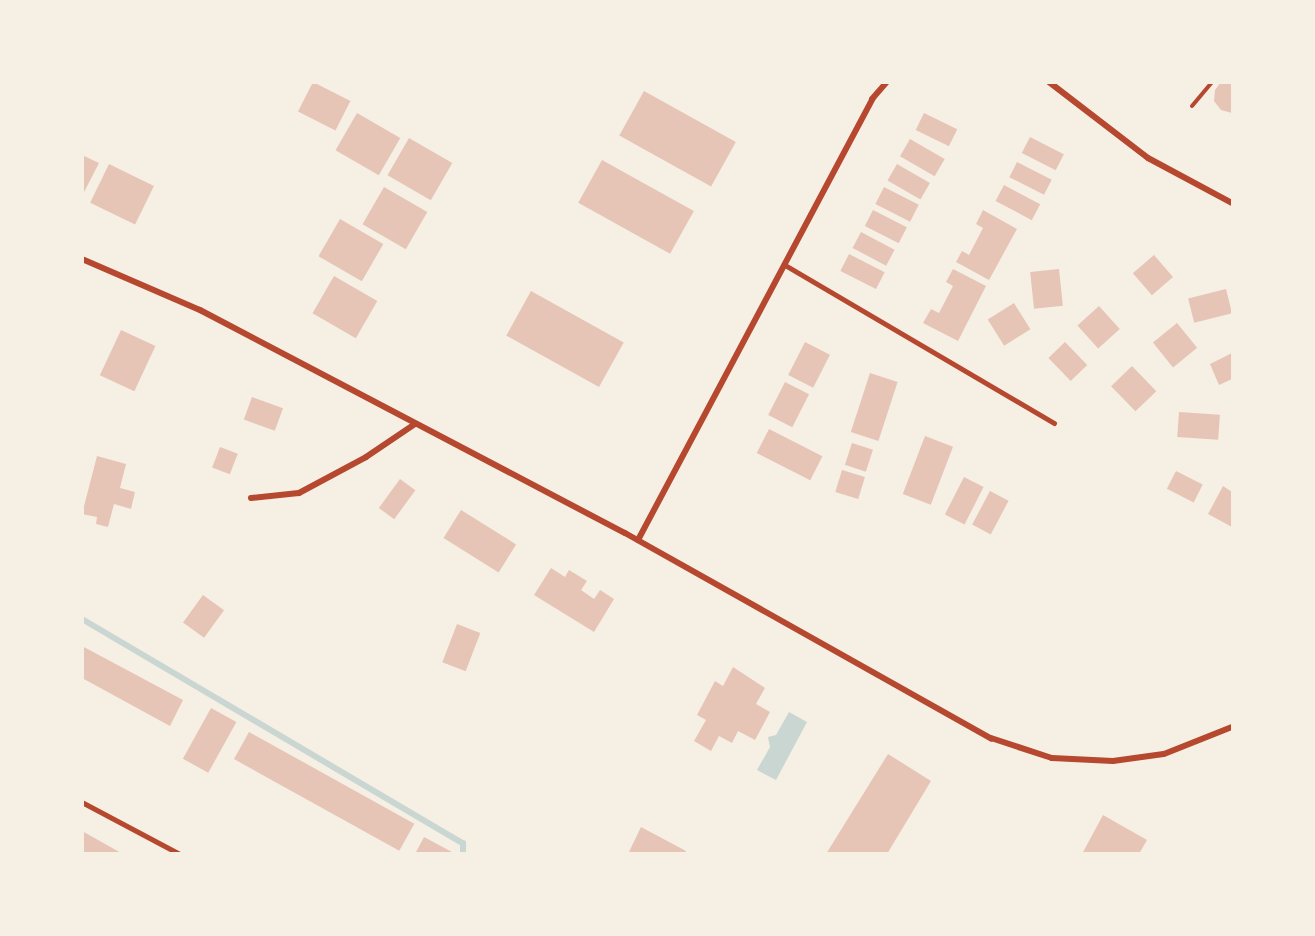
<!DOCTYPE html>
<style>
body{margin:0}
#map{position:relative;width:1315px;height:936px;overflow:hidden;background:#f6efe4;font-family:Cabin,sans-serif}
div>[style]{position:absolute}
.water>*{inset:0;background:#c9d6d2}
.stream>*{height:6px;margin:-3px;padding:0 3px;transform-origin:3px;border-radius:3px;background:#c9d6d2}
.building>*{inset:0;background:#e6c5b7;transform-origin:0 0}
.path>*{height:4px;margin:-2px;padding:0 2px;transform-origin:2px;border-radius:2px;background:#b5482f}
.service>*{height:4.5px;margin:-2.25px;padding:0 2.25px;transform-origin:2.25px;border-radius:2.25px;background:#b5482f}
.minor>*{height:6px;margin:-3px;padding:0 3px;transform-origin:3px;border-radius:3px;background:#b5482f}
span{translate:-50% -50%;white-space:nowrap;text-align:center;line-height:1.15;-webkit-text-stroke:5px #f6efe4;paint-order:stroke}
.frame{position:absolute;inset:0;border:84px solid #f6efe4;pointer-events:none}
</style>
<div id="map">
<div class="water">
<i style="clip-path:polygon(789px 712px,807px 722px,776px 780px,757px 770px,770px 747px,768px 737px,776px 735px)"></i>
</div>
<div class="stream">
<i style="left:82px;top:619px;width:442px;rotate:30.5deg"></i>
<i style="left:463px;top:843px;width:11px;rotate:90deg"></i>
</div>
<div class="building">
<i style="left:313px;top:82px;width:42px;height:33px;rotate:27deg"></i>
<i style="clip-path:polygon(1221px 82px,1232px 82px,1232px 113px,1221px 110px,1214px 101px,1215px 90px)"></i>
<i style="left:644px;top:91px;width:105px;height:51px;rotate:29deg"></i>
<i style="left:357px;top:113px;width:50px;height:43px;rotate:30deg"></i>
<i style="left:924px;top:113px;width:37px;height:19px;rotate:26deg"></i>
<i style="left:1030px;top:137px;width:38px;height:18px;rotate:27deg"></i>
<i style="left:409px;top:138px;width:50px;height:43px;rotate:30deg"></i>
<i style="left:910px;top:139px;width:40px;height:20px;rotate:30deg"></i>
<i style="clip-path:polygon(82px 155px,99px 163px,82px 196px)"></i>
<i style="left:602px;top:160px;width:105px;height:49px;rotate:29deg"></i>
<i style="left:1017px;top:162px;width:39px;height:17px;rotate:27deg"></i>
<i style="left:109px;top:164px;width:50px;height:43px;rotate:26deg"></i>
<i style="left:897px;top:164px;width:38px;height:19px;rotate:30deg"></i>
<i style="left:1004px;top:185px;width:41px;height:18px;rotate:28deg"></i>
<i style="left:384px;top:187px;width:50px;height:43px;rotate:30deg"></i>
<i style="left:884px;top:187px;width:39px;height:19px;rotate:27deg"></i>
<i style="left:873px;top:210px;width:38px;height:18px;rotate:27deg"></i>
<i style="clip-path:polygon(983px 210px,1017px 229px,989px 280px,956px 262px,962px 251px,969px 255px,983px 228px,976px 224px)"></i>
<i style="left:340px;top:219px;width:50px;height:43px;rotate:30deg"></i>
<i style="left:861px;top:232px;width:38px;height:18px;rotate:28deg"></i>
<i style="left:849px;top:254px;width:40px;height:19px;rotate:27deg"></i>
<i style="left:1154px;top:255px;width:29px;height:28px;rotate:49deg"></i>
<i style="clip-path:polygon(953px 269px,986px 286px,958px 341px,923px 323px,931px 309px,939px 313px,953px 286px,946px 282px)"></i>
<i style="left:1059px;top:269px;width:37px;height:29px;rotate:84deg"></i>
<i style="left:334px;top:276px;width:50px;height:43px;rotate:30deg"></i>
<i style="left:1226px;top:289px;width:25px;height:39px;rotate:76deg"></i>
<i style="left:531px;top:291px;width:106px;height:51px;rotate:29deg"></i>
<i style="left:1014px;top:303px;width:31px;height:31px;rotate:58deg"></i>
<i style="left:1099px;top:306px;width:31px;height:29px;rotate:48deg"></i>
<i style="left:1177px;top:323px;width:32px;height:31px;rotate:51deg"></i>
<i style="left:121px;top:330px;width:38px;height:50px;rotate:25deg"></i>
<i style="left:805px;top:342px;width:28px;height:37px;rotate:27deg"></i>
<i style="left:1065px;top:342px;width:32px;height:23px;rotate:46deg"></i>
<i style="clip-path:polygon(1232px 353px,1232px 379px,1219px 385px,1210px 364px)"></i>
<i style="left:1132px;top:366px;width:35px;height:29px;rotate:46deg"></i>
<i style="left:870px;top:373px;width:29px;height:62px;rotate:18deg"></i>
<i style="left:785px;top:382px;width:27px;height:37px;rotate:27deg"></i>
<i style="left:252px;top:397px;width:33px;height:24px;rotate:20deg"></i>
<i style="left:1179px;top:412px;width:41px;height:25px;rotate:4deg"></i>
<i style="left:769px;top:429px;width:60px;height:27px;rotate:27deg"></i>
<i style="left:925px;top:436px;width:30px;height:62px;rotate:21deg"></i>
<i style="left:852px;top:443px;width:22px;height:23px;rotate:18deg"></i>
<i style="left:220px;top:447px;width:19px;height:22px;rotate:21deg"></i>
<i style="clip-path:polygon(97px 456px,126px 464px,120px 488px,135px 492px,131px 509px,114px 504px,108px 527px,96px 524px,97px 517px,82px 514px)"></i>
<i style="left:842px;top:470px;width:24px;height:23px;rotate:17deg"></i>
<i style="left:1176px;top:471px;width:30px;height:20px;rotate:27deg"></i>
<i style="left:964px;top:477px;width:22px;height:42px;rotate:27deg"></i>
<i style="left:400px;top:479px;width:19px;height:36px;rotate:36deg"></i>
<i style="clip-path:polygon(1223px 486px,1232px 492px,1232px 527px,1208px 514px)"></i>
<i style="left:990px;top:491px;width:21px;height:38px;rotate:28deg"></i>
<i style="left:461px;top:510px;width:65px;height:33px;rotate:32deg"></i>
<i style="clip-path:polygon(551px 568px,565px 577px,569px 570px,587px 581px,581px 590px,594px 599px,600px 590px,614px 599px,594px 632px,534px 595px)"></i>
<i style="left:203px;top:595px;width:26px;height:34px;rotate:36deg"></i>
<i style="left:457px;top:624px;width:25px;height:41px;rotate:21deg"></i>
<i style="clip-path:polygon(82px 646px,183px 700px,170px 726px,82px 678px)"></i>
<i style="clip-path:polygon(733px 667px,765px 688px,756px 704px,770px 712px,755px 740px,738px 731px,732px 743px,719px 736px,711px 751px,694px 741px,706px 720px,697px 715px,715px 681px,723px 686px)"></i>
<i style="left:211px;top:708px;width:29px;height:58px;rotate:29deg"></i>
<i style="left:249px;top:732px;width:189px;height:31px;rotate:29deg"></i>
<i style="clip-path:polygon(888px 754px,931px 781px,887px 854px,826px 854px)"></i>
<i style="clip-path:polygon(1103px 815px,1147px 840px,1139px 854px,1082px 854px)"></i>
<i style="clip-path:polygon(641px 827px,686px 851px,684px 854px,628px 854px)"></i>
<i style="clip-path:polygon(82px 831px,123px 854px,82px 854px)"></i>
<i style="clip-path:polygon(424px 837px,452px 852px,451px 854px,415px 854px)"></i>
</div>
<div class="path">
<i style="left:1192px;top:106px;width:31px;rotate:-50deg"></i>
</div>
<div class="service">
<i style="left:785px;top:265px;width:312px;rotate:30.4deg"></i>
<i style="left:82px;top:802px;width:111px;rotate:28deg"></i>
</div>
<div class="minor">
<i style="left:1049px;top:82px;width:125px;rotate:37.5deg"></i>
<i style="left:1148px;top:158px;width:95px;rotate:28.2deg"></i>
<i style="left:82px;top:259px;width:129px;rotate:23.4deg"></i>
<i style="left:200px;top:310px;width:480px;rotate:27.7deg"></i>
<i style="left:625px;top:533px;width:420px;rotate:29.3deg"></i>
<i style="left:991px;top:738px;width:64px;rotate:18.2deg"></i>
<i style="left:1052px;top:758px;width:61px;rotate:2.8deg"></i>
<i style="left:1113px;top:761px;width:51px;rotate:-7.8deg"></i>
<i style="left:1164px;top:754px;width:73px;rotate:-21.7deg"></i>
<i style="left:251px;top:498px;width:48px;rotate:-5.9deg"></i>
<i style="left:299px;top:493px;width:76px;rotate:-28.2deg"></i>
<i style="left:366px;top:457px;width:59px;rotate:-34deg"></i>
<i style="left:638px;top:540px;width:499px;rotate:-62deg"></i>
<i style="left:872px;top:99px;width:23px;rotate:-49deg"></i>
</div>
<div class="frame"></div>
</div>
